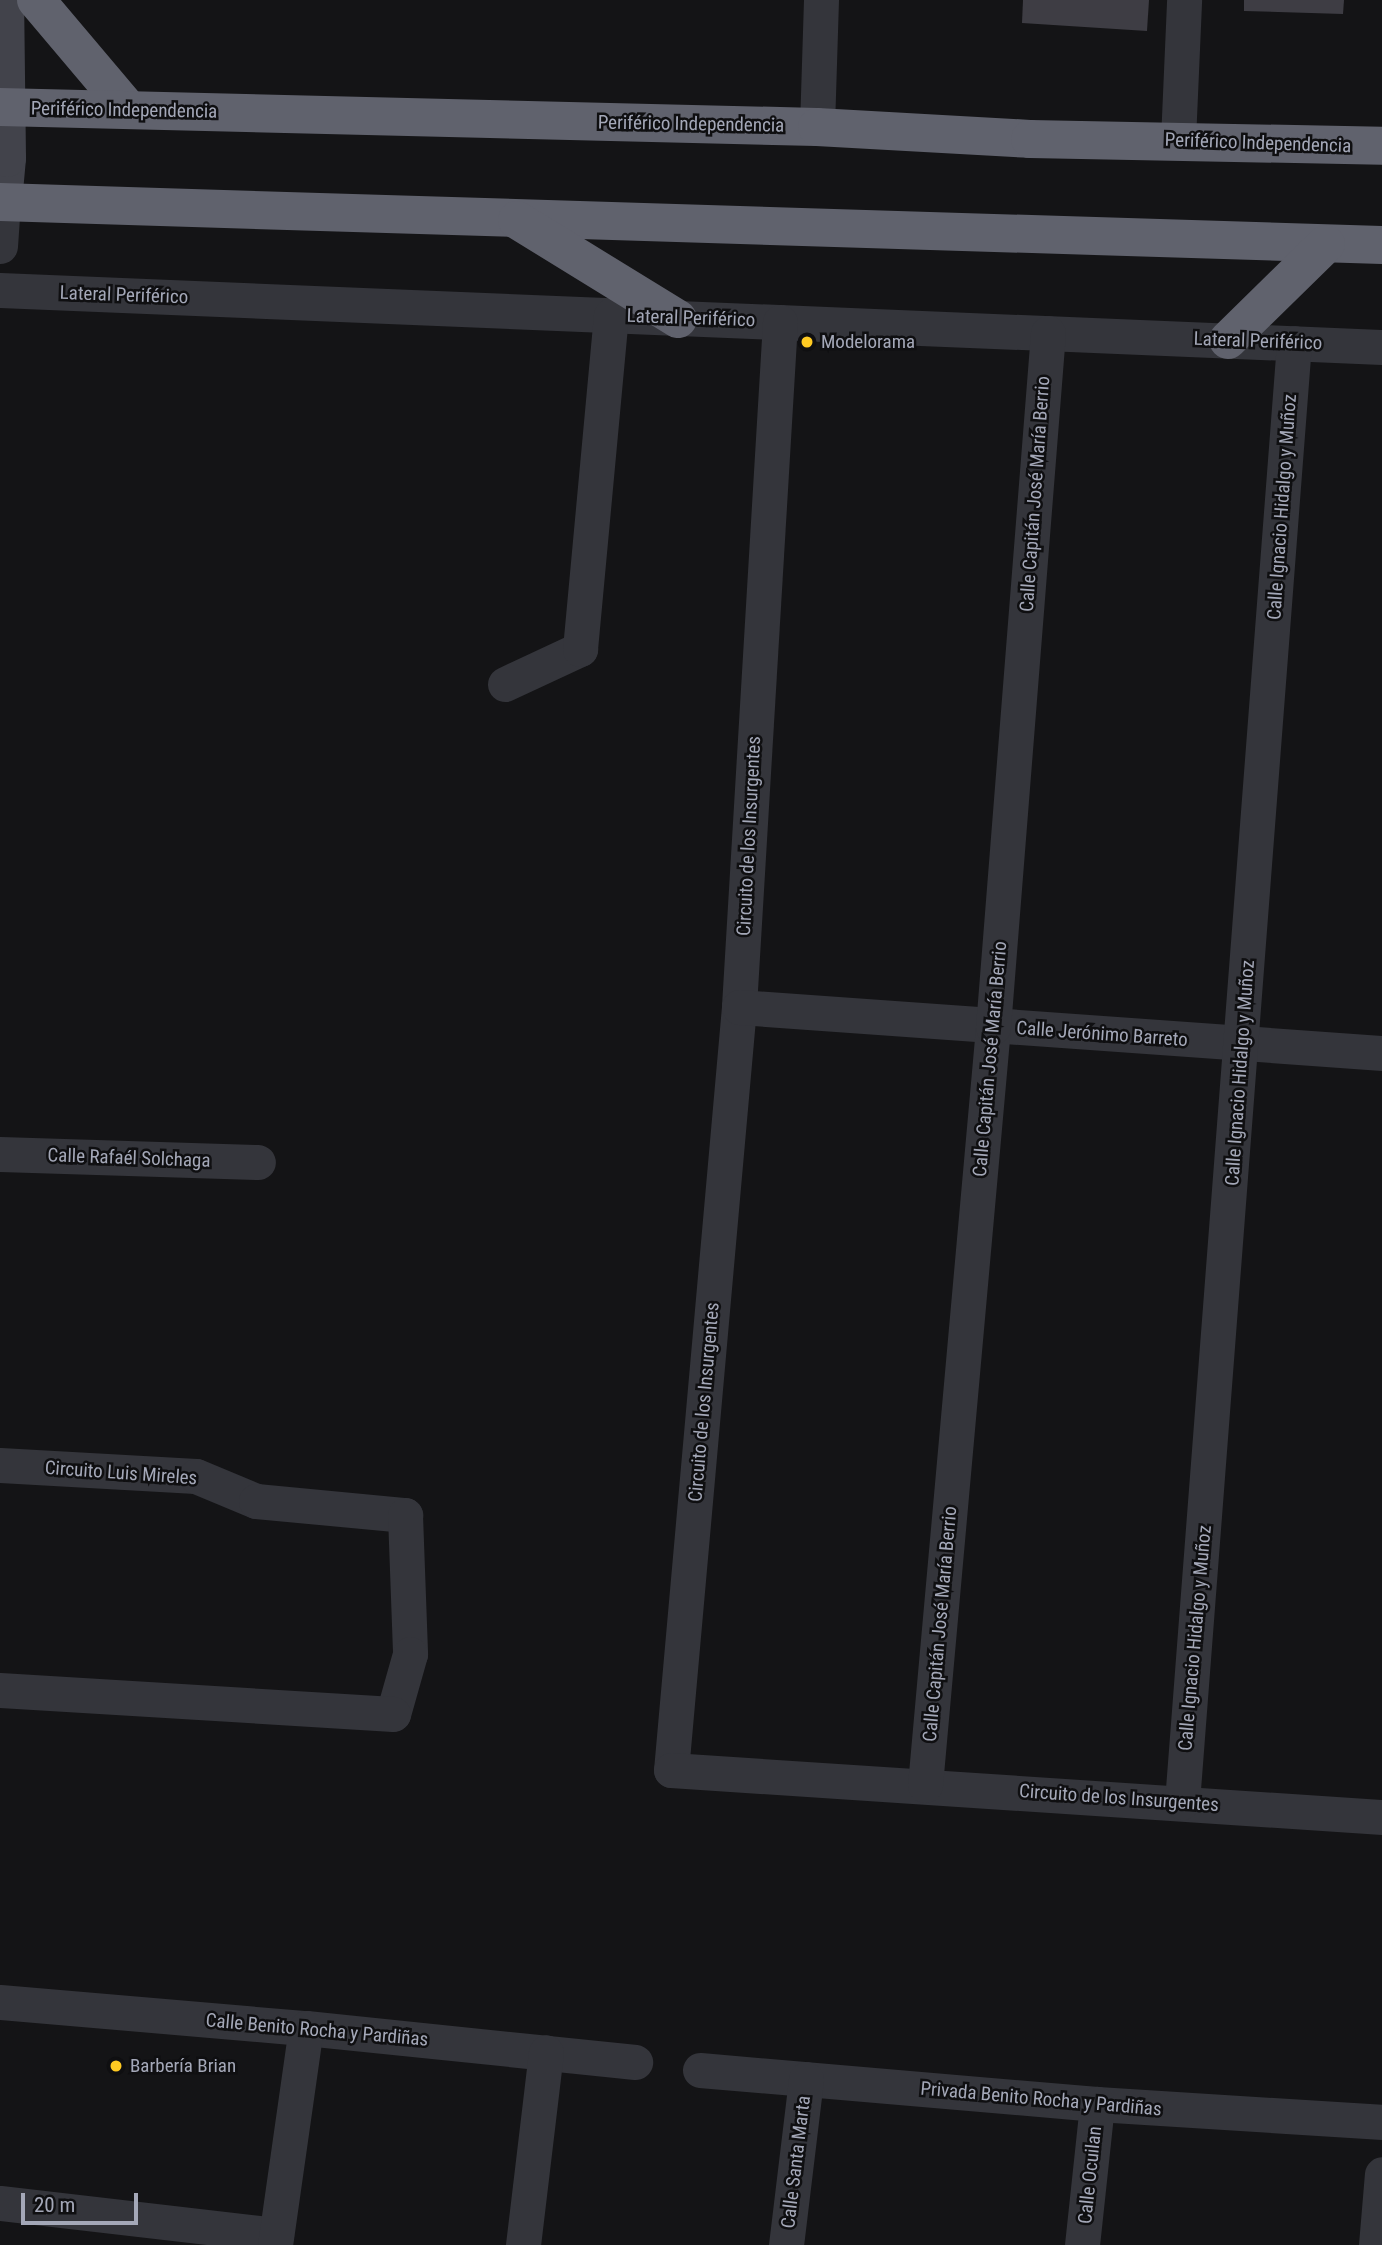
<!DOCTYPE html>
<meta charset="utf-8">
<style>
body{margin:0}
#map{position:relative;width:1382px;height:2245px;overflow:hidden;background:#141416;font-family:"Roboto Condensed",sans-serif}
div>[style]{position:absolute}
.building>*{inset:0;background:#3e3d44}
.street>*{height:35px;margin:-17.5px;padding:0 17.5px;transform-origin:17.5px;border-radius:17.5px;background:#34353b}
.secondary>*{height:38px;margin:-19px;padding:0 19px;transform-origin:19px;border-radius:19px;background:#42434b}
.highway>*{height:38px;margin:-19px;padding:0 19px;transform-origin:19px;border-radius:19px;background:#60626d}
.dots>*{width:19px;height:19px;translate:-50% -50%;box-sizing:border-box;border:4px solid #0f0f11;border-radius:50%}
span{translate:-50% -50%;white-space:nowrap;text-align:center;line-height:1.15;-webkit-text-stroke:5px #0f0f11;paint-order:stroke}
.street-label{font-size:19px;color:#a4a8b8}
.poi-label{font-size:19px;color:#a4a8b8}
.left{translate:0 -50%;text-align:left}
.scale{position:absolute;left:21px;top:2193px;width:117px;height:32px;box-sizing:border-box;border:4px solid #a4a8b8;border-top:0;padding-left:9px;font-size:21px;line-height:24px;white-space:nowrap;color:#a4a8b8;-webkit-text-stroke:5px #0f0f11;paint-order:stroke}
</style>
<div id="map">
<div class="building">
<i style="clip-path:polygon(1023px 0,1149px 0,1147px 31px,1022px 23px)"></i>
<i style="clip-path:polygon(1244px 0,1344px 0,1343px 14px,1244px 11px)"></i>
</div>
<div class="street">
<i style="left:817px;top:127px;width:127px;rotate:-88.2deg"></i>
<i style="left:1178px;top:140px;width:140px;rotate:-87.5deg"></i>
<i style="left:0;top:246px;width:44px;rotate:-86.1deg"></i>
<i style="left:0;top:290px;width:1383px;rotate:2.36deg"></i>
<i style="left:780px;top:322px;width:686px;rotate:93.43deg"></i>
<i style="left:739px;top:1007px;width:766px;rotate:95.09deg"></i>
<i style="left:671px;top:1770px;width:713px;rotate:3.78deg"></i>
<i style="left:505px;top:684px;width:83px;rotate:-25deg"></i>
<i style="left:580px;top:649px;width:335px;rotate:-84.7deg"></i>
<i style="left:739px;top:1007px;width:645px;rotate:4.09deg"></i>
<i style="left:0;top:1154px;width:258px;rotate:1.8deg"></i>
<i style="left:0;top:1465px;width:196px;rotate:3.2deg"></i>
<i style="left:196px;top:1476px;width:65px;rotate:22.6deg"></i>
<i style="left:256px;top:1501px;width:150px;rotate:5.4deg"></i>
<i style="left:405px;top:1515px;width:139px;rotate:87.9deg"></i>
<i style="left:410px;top:1654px;width:62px;rotate:105.8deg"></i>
<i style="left:393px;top:1714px;width:394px;rotate:-176.5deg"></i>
<i style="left:925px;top:1785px;width:761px;rotate:-84.87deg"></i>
<i style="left:993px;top:1027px;width:696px;rotate:-85.47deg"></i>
<i style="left:1182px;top:1802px;width:1463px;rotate:-85.61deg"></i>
<i style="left:0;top:2002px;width:307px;rotate:4.9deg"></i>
<i style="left:306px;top:2028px;width:331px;rotate:5.9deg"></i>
<i style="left:700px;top:2070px;width:398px;rotate:4.9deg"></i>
<i style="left:1097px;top:2104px;width:286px;rotate:3.6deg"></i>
<i style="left:0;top:2203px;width:278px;rotate:6.6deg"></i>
<i style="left:275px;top:2245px;width:219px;rotate:-81.9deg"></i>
<i style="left:523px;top:2245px;width:194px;rotate:-83.2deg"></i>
<i style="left:786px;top:2245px;width:167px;rotate:-83.1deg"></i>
<i style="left:1082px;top:2245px;width:142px;rotate:-83.9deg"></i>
<i style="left:1376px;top:2245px;width:71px;rotate:-85.2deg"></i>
</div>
<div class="secondary">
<i style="left:3px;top:202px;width:44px;rotate:-84.8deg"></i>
<i style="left:7px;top:158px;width:158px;rotate:-90.7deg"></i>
</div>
<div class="highway">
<i style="left:36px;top:0;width:143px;rotate:49.8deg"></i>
<i style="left:0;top:107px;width:817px;rotate:1.4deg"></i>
<i style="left:817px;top:127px;width:213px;rotate:3.2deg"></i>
<i style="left:1030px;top:139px;width:352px;rotate:1.1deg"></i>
<i style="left:0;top:202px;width:1383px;rotate:1.78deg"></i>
<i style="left:517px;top:220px;width:189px;rotate:31.6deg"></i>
<i style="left:1228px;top:340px;width:137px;rotate:-44.4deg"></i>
</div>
<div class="dots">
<i style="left:807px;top:342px;background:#ffca22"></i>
<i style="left:116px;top:2066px;background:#ffca22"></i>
</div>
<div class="street-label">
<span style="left:124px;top:110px;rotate:1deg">Periférico Independencia</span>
<span style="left:691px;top:124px;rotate:1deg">Periférico Independencia</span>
<span style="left:1258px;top:143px;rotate:2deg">Periférico Independencia</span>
<span style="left:124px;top:295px;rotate:2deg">Lateral Periférico</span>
<span style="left:691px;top:318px;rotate:2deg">Lateral Periférico</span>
<span style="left:1258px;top:341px;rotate:2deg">Lateral Periférico</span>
<span style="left:1035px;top:494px;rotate:-86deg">Calle Capitán José María Berrio</span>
<span style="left:1282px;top:507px;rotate:-86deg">Calle Ignacio Hidalgo y Muñoz</span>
<span style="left:749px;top:836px;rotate:-87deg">Circuito de los Insurgentes</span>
<span style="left:1102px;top:1034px;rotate:4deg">Calle Jerónimo Barreto</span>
<span style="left:990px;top:1059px;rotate:-85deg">Calle Capitán José María Berrio</span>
<span style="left:1240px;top:1073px;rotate:-86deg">Calle Ignacio Hidalgo y Muñoz</span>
<span style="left:129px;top:1158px;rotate:2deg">Calle Rafaél Solchaga</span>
<span style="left:704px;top:1402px;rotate:-85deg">Circuito de los Insurgentes</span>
<span style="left:121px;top:1473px;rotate:4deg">Circuito Luis Mireles</span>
<span style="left:940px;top:1624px;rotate:-85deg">Calle Capitán José María Berrio</span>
<span style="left:1195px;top:1638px;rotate:-85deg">Calle Ignacio Hidalgo y Muñoz</span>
<span style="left:1119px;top:1798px;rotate:4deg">Circuito de los Insurgentes</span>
<span style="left:317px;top:2030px;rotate:5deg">Calle Benito Rocha y Pardiñas</span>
<span style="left:1041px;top:2099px;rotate:5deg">Privada Benito Rocha y Pardiñas</span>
<span style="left:796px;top:2162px;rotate:-83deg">Calle Santa Marta</span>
<span style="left:1090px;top:2175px;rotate:-84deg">Calle Ocuilan</span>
</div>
<div class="poi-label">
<span class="left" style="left:821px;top:342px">Modelorama</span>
<span class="left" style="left:130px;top:2066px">Barbería Brian</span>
</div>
<div class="scale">20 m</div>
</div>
